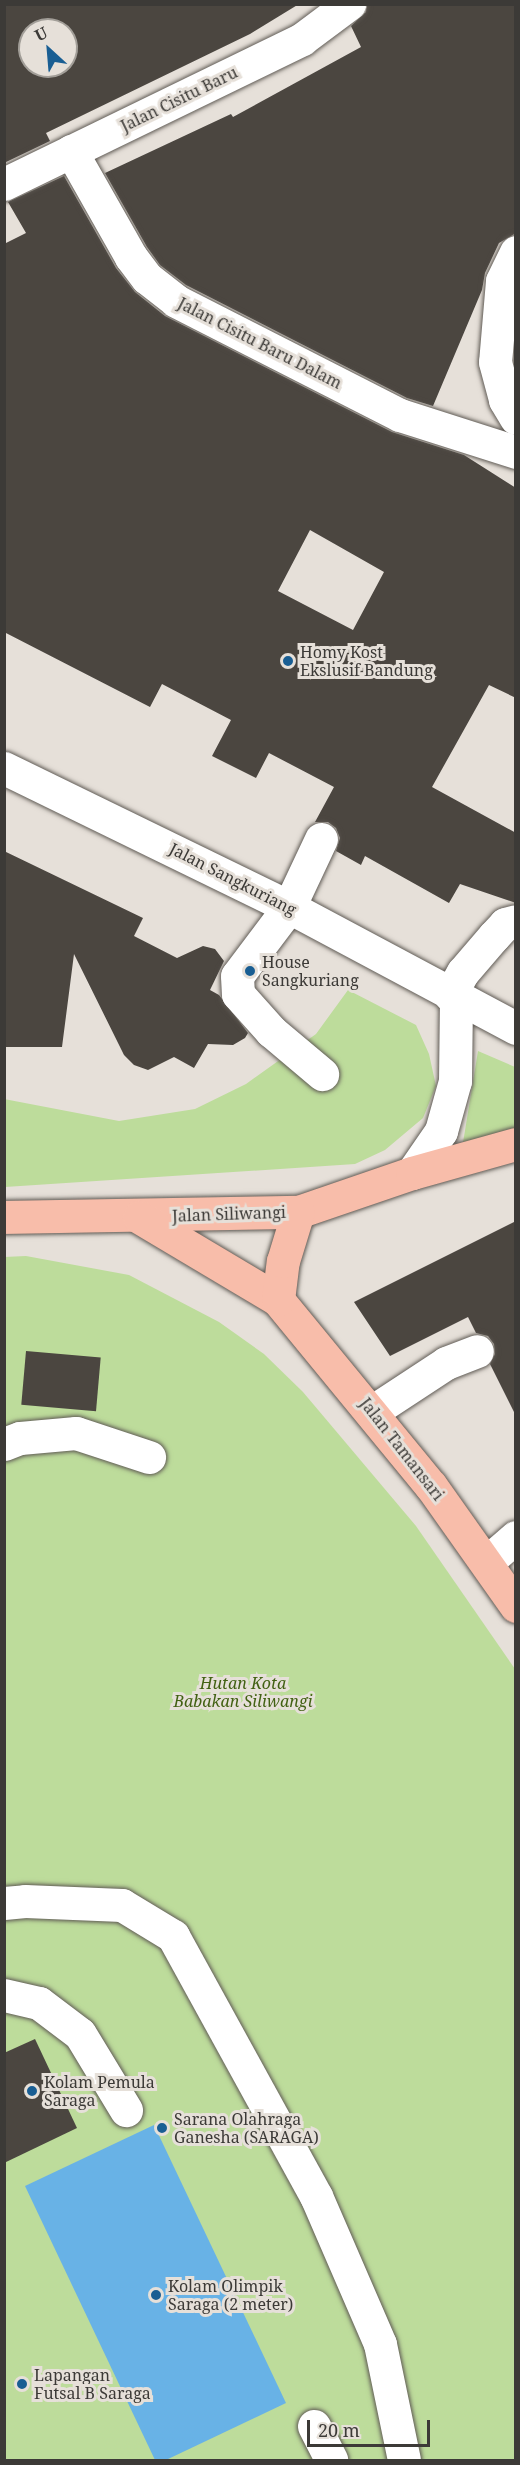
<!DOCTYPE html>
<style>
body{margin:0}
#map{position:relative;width:520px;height:2465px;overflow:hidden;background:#e6e0d9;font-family:"Noto Serif",serif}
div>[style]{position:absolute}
.green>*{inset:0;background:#bddc9b}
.water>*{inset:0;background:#68b2e6}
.building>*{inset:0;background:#4b4640;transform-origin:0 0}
.roads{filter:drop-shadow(0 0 2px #605b55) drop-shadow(0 0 2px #605b55)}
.minor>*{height:33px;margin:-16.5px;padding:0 16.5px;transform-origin:16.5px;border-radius:16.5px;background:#fff}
.major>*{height:33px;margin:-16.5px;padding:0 16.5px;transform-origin:16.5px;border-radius:16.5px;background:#f8bdaa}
.dots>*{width:16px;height:16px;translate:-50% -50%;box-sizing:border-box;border:3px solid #e6e0d9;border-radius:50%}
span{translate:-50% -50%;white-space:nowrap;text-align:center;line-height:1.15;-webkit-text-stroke:6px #e6e0d9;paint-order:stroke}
.street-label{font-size:16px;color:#3c3a37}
.poi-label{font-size:16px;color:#3c3a37}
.left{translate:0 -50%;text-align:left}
.park-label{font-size:16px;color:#426113;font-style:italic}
.frame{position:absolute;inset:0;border:6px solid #3c3a37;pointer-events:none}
.north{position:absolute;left:18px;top:18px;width:60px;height:60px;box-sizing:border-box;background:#e6e0d9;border:2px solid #a29e98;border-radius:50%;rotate:334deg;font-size:16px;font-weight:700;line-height:24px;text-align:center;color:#3c3a37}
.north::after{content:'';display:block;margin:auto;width:21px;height:27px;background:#195e93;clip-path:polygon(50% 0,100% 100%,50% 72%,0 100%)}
.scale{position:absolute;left:307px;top:2420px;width:123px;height:27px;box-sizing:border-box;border:3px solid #3c3a37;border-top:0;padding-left:8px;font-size:18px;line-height:21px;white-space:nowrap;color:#3c3a37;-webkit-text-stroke:4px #e6e0d9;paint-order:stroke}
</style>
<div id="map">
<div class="green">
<i style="clip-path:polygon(348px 990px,416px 1025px,429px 1054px,436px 1086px,423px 1118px,385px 1150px,355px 1164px,5px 1187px,4px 1099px,119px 1121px,195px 1109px,246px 1084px,316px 1034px)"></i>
<i style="clip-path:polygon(478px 1051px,515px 1067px,515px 1139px,461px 1155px)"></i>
<i style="clip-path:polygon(26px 1256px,129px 1275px,219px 1322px,264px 1354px,303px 1392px,416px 1526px,515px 1669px,515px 2460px,5px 2460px,4px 1257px)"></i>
</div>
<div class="water">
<i style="clip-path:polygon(154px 2125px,286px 2403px,166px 2460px,155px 2460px,25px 2186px)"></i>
</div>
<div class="building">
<i style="clip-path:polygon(evenodd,4px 4px,299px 4px,250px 34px,46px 133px,50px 141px,4px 163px,4px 4px,30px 30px,66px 30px,66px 66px,30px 66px,30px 30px)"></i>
<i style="clip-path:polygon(367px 4px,516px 4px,516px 233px,499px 243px,485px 273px,482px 290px,433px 406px,407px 398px,186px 285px,160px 265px,147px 247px,105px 173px,231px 114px,233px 117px,361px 47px,351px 26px,366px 12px)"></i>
<i style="clip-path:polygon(evenodd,64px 176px,116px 268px,135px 292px,165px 316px,392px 432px,464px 455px,516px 488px,516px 698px,489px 685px,432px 787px,516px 833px,516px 903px,460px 884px,449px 903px,365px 856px,361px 865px,336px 851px,340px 838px,336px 828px,328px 822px,315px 822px,334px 787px,269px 753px,256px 778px,212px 756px,231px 720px,162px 684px,150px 707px,4px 632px,4px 244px,26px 233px,8px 202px,64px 176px,310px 530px,384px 572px,353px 630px,278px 591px,310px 530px)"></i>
<i style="clip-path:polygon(4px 851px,143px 918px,134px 936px,177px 958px,203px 946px,215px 949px,224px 961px,210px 990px,219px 995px,248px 1033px,245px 1038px,233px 1045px,208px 1044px,194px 1068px,174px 1057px,148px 1070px,134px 1065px,124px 1055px,74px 954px,62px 1047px,4px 1047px)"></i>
<i style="clip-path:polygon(516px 1221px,516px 1416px,490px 1364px,495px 1354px,494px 1344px,488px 1336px,476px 1333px,468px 1317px,390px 1356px,354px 1302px)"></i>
<i style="left:26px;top:1351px;width:75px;height:54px;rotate:5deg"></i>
<i style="clip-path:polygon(35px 2039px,77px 2128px,4px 2163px,4px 2053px)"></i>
</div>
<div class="roads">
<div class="minor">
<i style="left:71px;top:151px;width:122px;rotate:60.5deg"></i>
<i style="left:131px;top:257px;width:26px;rotate:53deg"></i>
<i style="left:147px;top:278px;width:37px;rotate:38deg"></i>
<i style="left:176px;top:301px;width:251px;rotate:27deg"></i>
<i style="left:400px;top:415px;width:122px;rotate:17.7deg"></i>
<i style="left:4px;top:184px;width:331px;rotate:-25.9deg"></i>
<i style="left:302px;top:39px;width:59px;rotate:-36.7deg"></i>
<i style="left:516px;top:252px;width:32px;rotate:116deg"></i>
<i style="left:502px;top:281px;width:81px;rotate:94.9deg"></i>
<i style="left:495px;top:362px;width:39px;rotate:75deg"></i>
<i style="left:505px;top:400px;width:21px;rotate:59deg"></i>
<i style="left:4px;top:768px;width:317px;rotate:26deg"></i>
<i style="left:289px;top:907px;width:257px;rotate:28.1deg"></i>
<i style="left:321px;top:839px;width:75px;rotate:115.2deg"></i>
<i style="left:289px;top:907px;width:86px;rotate:127deg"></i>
<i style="left:237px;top:976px;width:18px;rotate:87deg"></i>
<i style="left:238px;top:994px;width:50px;rotate:48.3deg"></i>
<i style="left:271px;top:1031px;width:67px;rotate:40.1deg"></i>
<i style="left:450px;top:995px;width:26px;rotate:-61deg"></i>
<i style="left:463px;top:972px;width:48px;rotate:-49.3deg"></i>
<i style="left:494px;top:936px;width:16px;rotate:-47deg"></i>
<i style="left:505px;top:924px;width:11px;rotate:-15deg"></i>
<i style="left:412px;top:1173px;width:51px;rotate:-55.4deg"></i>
<i style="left:441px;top:1131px;width:52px;rotate:-74.4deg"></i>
<i style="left:455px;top:1081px;width:82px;rotate:-89.3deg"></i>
<i style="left:373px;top:1411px;width:87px;rotate:-33.3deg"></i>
<i style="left:446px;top:1363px;width:33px;rotate:-21deg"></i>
<i style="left:4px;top:1444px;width:17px;rotate:-21deg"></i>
<i style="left:20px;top:1438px;width:56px;rotate:-5.1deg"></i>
<i style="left:76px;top:1433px;width:77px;rotate:18.2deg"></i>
<i style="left:487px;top:1562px;width:38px;rotate:-41deg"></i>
<i style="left:4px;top:1903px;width:21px;rotate:-5deg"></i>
<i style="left:25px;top:1901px;width:97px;rotate:2.4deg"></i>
<i style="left:122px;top:1905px;width:60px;rotate:31.3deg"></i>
<i style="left:173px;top:1936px;width:297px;rotate:61.2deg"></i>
<i style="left:316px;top:2196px;width:161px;rotate:66.6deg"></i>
<i style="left:380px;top:2344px;width:118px;rotate:78.3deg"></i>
<i style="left:4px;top:1995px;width:36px;rotate:13deg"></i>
<i style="left:39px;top:2003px;width:51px;rotate:37.1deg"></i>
<i style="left:80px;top:2034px;width:89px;rotate:58.8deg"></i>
<i style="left:314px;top:2426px;width:38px;rotate:63deg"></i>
</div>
<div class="major">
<i style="left:4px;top:1217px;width:294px;rotate:-1deg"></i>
<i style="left:298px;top:1212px;width:120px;rotate:-18.9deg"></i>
<i style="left:412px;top:1173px;width:108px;rotate:-15.6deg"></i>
<i style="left:139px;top:1217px;width:162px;rotate:30.8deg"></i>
<i style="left:278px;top:1300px;width:241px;rotate:50.6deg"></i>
<i style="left:431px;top:1486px;width:147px;rotate:54.7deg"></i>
<i style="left:278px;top:1300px;width:39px;rotate:-83deg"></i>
<i style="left:283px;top:1261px;width:51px;rotate:-73deg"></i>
</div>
</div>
<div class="dots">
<i style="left:288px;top:661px;background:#195e93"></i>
<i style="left:250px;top:971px;background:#195e93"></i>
<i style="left:32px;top:2091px;background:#195e93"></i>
<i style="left:162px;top:2128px;background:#195e93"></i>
<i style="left:156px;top:2295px;background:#195e93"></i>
<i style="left:22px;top:2384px;background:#195e93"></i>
</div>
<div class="street-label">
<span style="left:179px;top:99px;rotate:-26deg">Jalan Cisitu Baru</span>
<span style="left:260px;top:343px;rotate:27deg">Jalan Cisitu Baru Dalam</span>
<span style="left:233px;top:879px;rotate:27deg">Jalan Sangkuriang</span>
<span style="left:229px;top:1214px;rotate:-2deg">Jalan Siliwangi</span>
<span style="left:402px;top:1449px;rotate:52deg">Jalan Tamansari</span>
</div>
<div class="poi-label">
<span class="left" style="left:300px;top:661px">Homy Kost<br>Ekslusif Bandung</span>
<span class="left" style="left:262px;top:971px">House<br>Sangkuriang</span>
<span class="left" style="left:44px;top:2091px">Kolam Pemula<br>Saraga</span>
<span class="left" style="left:174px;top:2128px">Sarana Olahraga<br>Ganesha (SARAGA)</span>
<span class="left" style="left:168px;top:2295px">Kolam Olimpik<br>Saraga (2 meter)</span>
<span class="left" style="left:34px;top:2384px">Lapangan<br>Futsal B Saraga</span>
</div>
<div class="park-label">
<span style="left:243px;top:1692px">Hutan Kota<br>Babakan Siliwangi</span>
</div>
<div class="frame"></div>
<div class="north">U</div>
<div class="scale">20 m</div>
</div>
